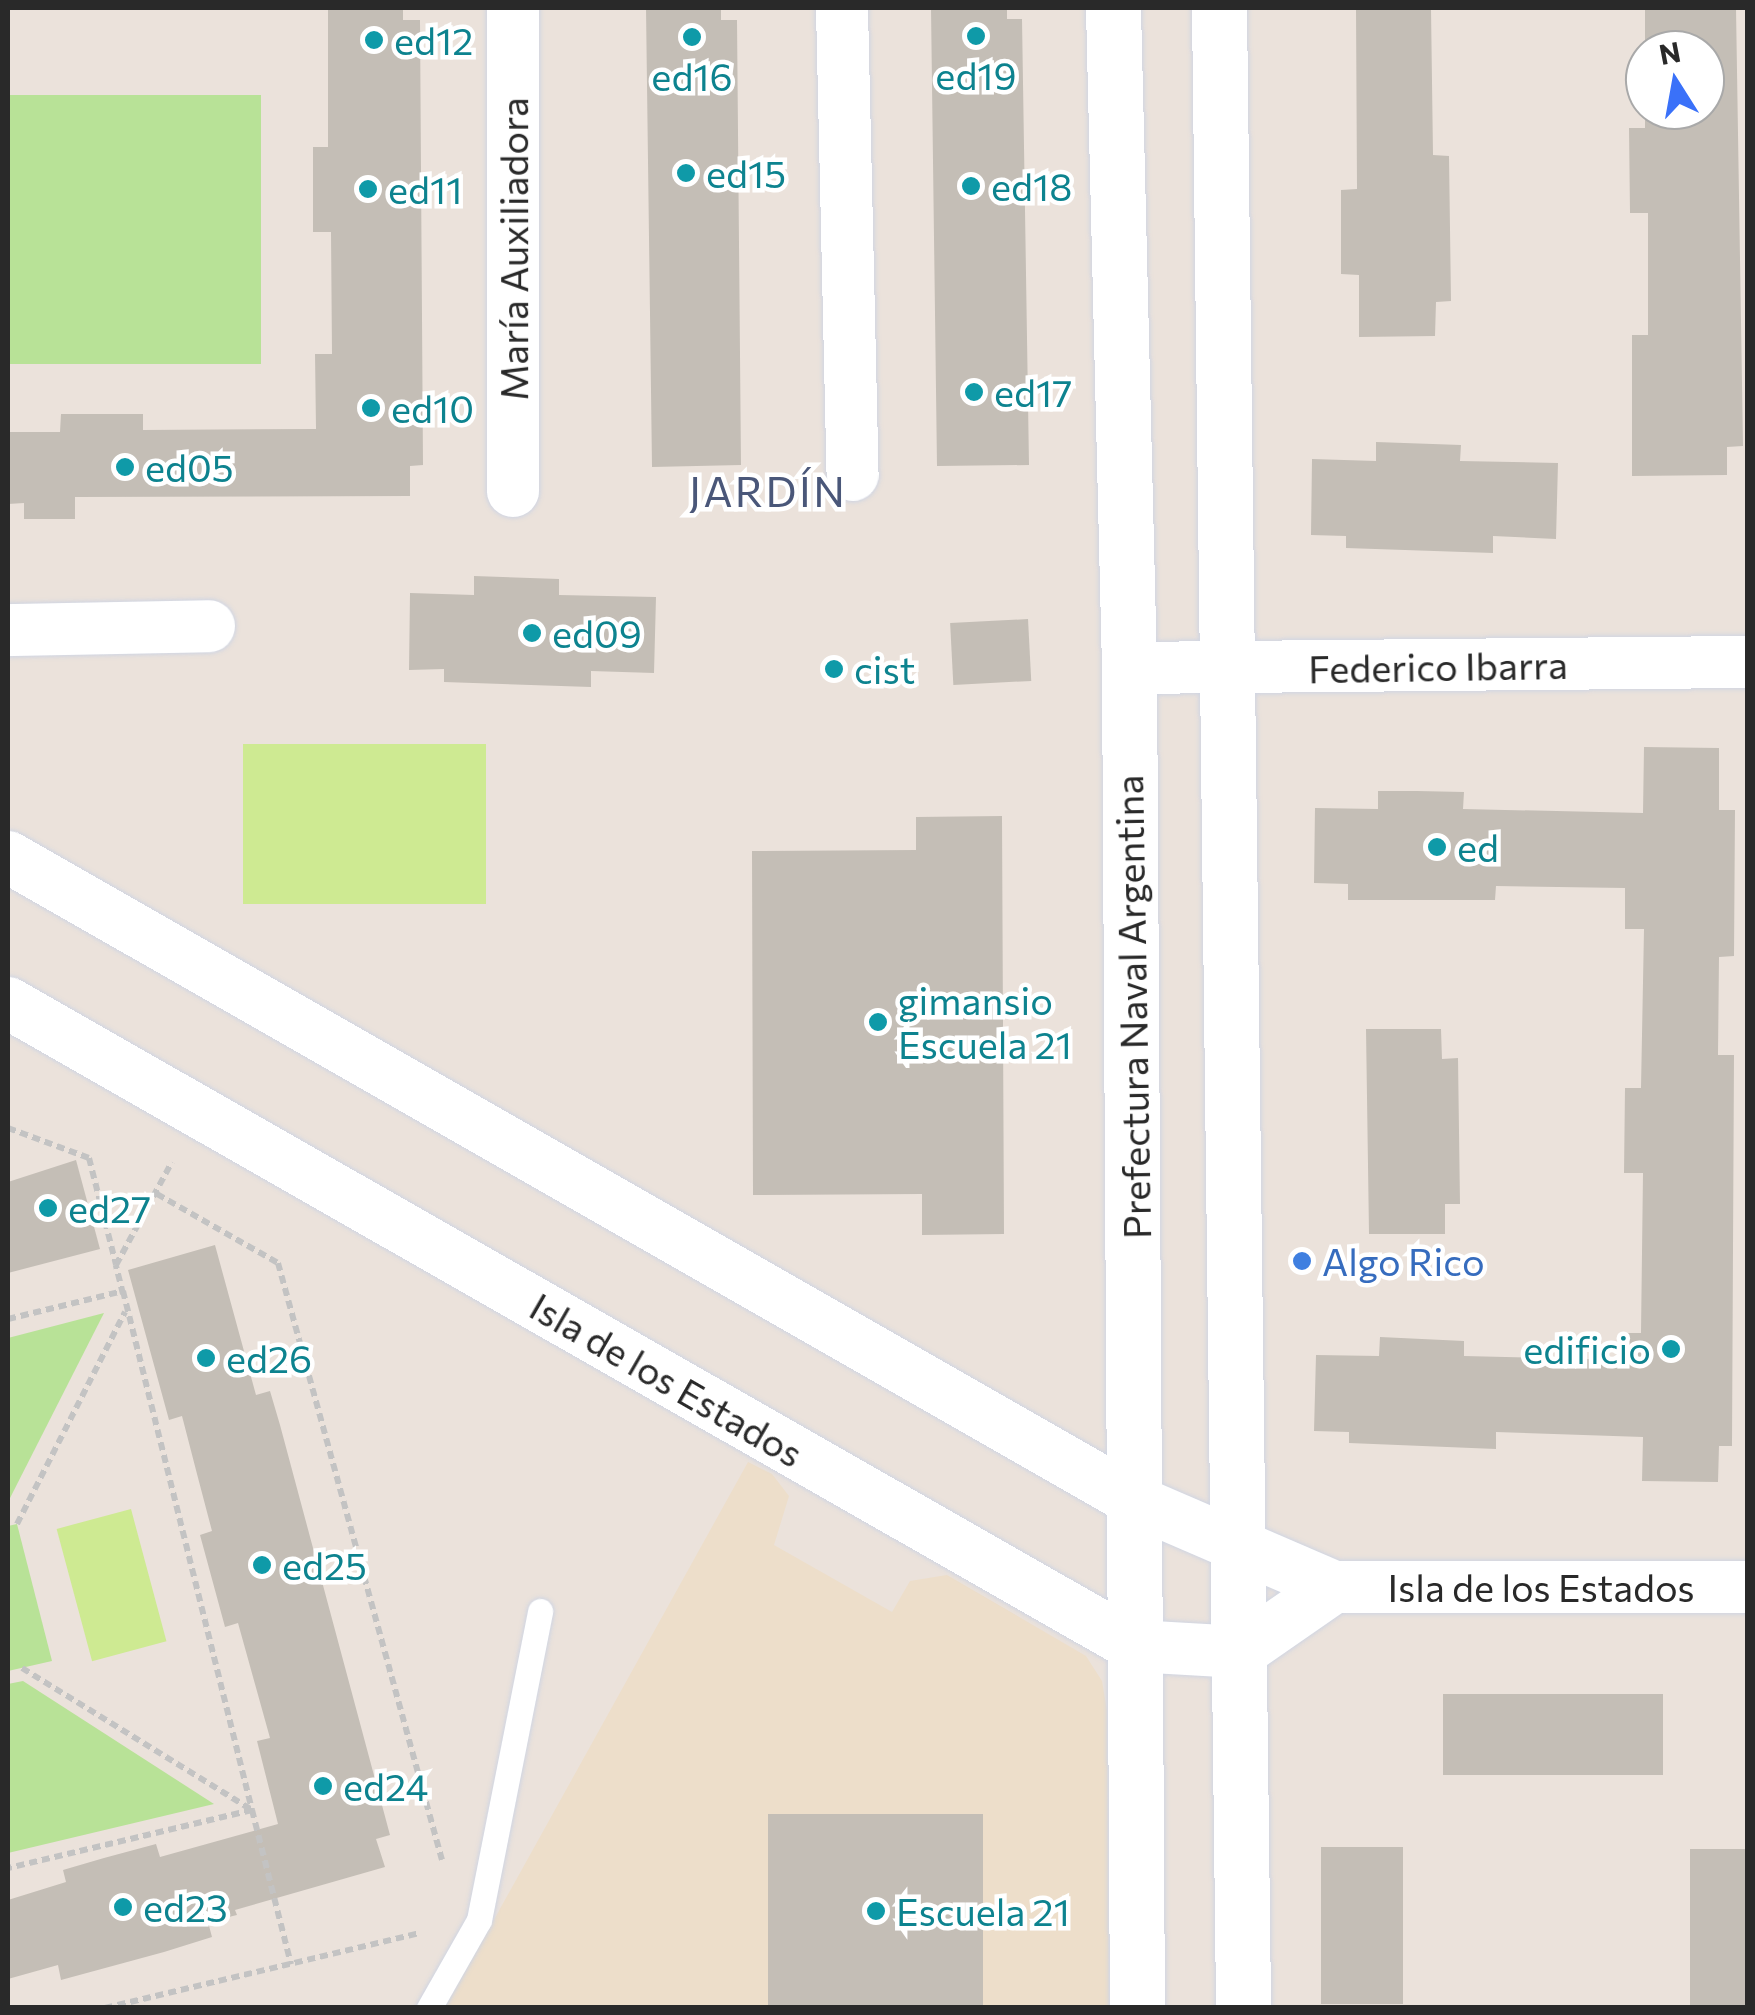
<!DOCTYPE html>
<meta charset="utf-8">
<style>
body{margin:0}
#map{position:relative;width:1755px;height:2015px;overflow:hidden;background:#ebe2db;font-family:Commissioner,sans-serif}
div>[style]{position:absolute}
.education>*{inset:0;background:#eddeca}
.green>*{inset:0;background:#b8e297;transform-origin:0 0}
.pitch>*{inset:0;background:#ceea92;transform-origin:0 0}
.building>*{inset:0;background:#c4beb6;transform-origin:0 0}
.path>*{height:6px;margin-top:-3px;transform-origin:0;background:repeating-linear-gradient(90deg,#c3c3c3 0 8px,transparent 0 13px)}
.roads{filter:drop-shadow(0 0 2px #d0d5e2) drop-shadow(0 0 2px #d0d5e2)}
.service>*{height:25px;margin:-12.5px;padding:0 12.5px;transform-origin:12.5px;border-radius:12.5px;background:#fff}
.minor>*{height:52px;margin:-26px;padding:0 26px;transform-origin:26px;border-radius:26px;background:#fff}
.secondary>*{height:55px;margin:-27.5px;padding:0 27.5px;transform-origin:27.5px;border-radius:27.5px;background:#fff}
.dots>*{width:28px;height:28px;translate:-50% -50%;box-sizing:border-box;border:5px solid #fff;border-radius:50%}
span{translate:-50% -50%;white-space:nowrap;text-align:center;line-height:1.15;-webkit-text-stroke:9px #fff;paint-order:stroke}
.culture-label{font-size:38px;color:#0d838f}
.left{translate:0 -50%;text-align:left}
.right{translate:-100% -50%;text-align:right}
.street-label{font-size:38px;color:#292929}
.shop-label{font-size:38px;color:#366cbe}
.quarter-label{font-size:42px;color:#4a5779;letter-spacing:2.5px}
.frame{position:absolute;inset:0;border:10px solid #292929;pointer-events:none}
.north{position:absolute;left:1625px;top:30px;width:100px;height:100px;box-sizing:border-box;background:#fff;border:2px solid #a9a9a9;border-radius:50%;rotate:349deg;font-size:28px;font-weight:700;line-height:40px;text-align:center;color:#292929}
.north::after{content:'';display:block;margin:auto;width:35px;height:45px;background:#3a71f9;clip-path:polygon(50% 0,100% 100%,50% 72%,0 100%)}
</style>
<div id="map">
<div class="education">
<i style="clip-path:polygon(748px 1462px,772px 1474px,789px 1496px,774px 1545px,892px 1612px,910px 1581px,947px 1575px,1086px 1656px,1102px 1681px,1107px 1711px,1109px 2007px,445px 2008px)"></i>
</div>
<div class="green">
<i style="left:261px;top:95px;width:269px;height:253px;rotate:90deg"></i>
<i style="clip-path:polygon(104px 1313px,8px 1502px,8px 1338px)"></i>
<i style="clip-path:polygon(17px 1524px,52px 1661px,8px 1671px,8px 1526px)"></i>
<i style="clip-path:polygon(23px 1681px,214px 1804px,8px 1853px,8px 1684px)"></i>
</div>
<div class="pitch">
<i style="left:243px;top:744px;width:243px;height:160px"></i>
<i style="left:131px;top:1509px;width:137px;height:77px;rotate:75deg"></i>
</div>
<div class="building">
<i style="clip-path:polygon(328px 8px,403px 8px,403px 20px,420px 20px,423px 465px,410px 466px,410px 496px,75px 497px,75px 519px,24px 519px,24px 503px,8px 504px,8px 432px,60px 432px,61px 414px,143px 414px,143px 430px,316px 429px,315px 354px,332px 354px,331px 232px,313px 232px,313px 147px,328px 147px)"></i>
<i style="clip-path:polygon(646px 8px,721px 8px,721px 20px,737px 20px,741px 465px,652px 467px)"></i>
<i style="clip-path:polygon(931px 8px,1007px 8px,1007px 19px,1022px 19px,1029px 465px,937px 466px)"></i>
<i style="clip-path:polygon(1356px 8px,1431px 8px,1433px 155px,1449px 156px,1451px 301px,1436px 302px,1435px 336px,1359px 337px,1359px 275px,1341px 274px,1341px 190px,1357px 189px)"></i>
<i style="clip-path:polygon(1645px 8px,1736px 8px,1743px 446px,1727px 447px,1727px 475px,1632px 476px,1632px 335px,1648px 335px,1648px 213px,1630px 213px,1629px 128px,1645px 128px,1645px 110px,1705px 110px,1705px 50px,1645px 50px)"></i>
<i style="clip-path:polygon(1376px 442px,1461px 445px,1460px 461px,1558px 463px,1556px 539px,1493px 536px,1493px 553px,1346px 548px,1346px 536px,1311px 535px,1312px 459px,1376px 461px)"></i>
<i style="clip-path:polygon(474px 576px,559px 579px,559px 595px,656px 597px,654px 673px,591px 671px,591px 687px,444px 682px,444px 669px,409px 670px,410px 593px,474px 595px)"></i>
<i style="left:1028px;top:619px;width:62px;height:78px;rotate:87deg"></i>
<i style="clip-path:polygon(1644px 747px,1719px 748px,1719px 810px,1735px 810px,1734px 956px,1719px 957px,1718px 1055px,1734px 1055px,1732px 1446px,1719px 1446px,1718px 1482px,1642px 1481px,1643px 1437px,1496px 1432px,1496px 1449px,1349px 1443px,1349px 1432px,1314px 1431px,1316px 1355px,1379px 1356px,1380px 1337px,1464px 1341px,1464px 1356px,1624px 1360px,1624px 1333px,1641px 1333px,1643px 1173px,1624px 1173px,1625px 1088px,1641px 1088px,1644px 929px,1625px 929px,1625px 888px,1496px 886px,1495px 900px,1348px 900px,1348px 884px,1314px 883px,1315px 808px,1378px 809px,1378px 791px,1417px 791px,1464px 792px,1463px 809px,1643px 813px)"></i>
<i style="clip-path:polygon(1002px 816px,1004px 1234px,922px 1235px,922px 1194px,753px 1195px,752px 851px,916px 850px,916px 817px)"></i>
<i style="clip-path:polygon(1366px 1029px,1441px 1029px,1442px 1059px,1458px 1058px,1460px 1204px,1445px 1204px,1445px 1234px,1369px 1234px)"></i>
<i style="clip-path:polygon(76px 1160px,100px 1249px,8px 1273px,8px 1182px)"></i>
<i style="clip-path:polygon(215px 1245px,256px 1395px,270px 1391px,280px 1425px,390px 1835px,376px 1839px,385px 1867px,235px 1910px,237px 1915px,208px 1922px,212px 1937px,164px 1952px,61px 1980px,58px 1965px,8px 1979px,8px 1900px,66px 1882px,63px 1870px,104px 1858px,156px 1844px,160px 1857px,278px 1824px,257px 1741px,270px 1738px,238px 1623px,225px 1627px,200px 1535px,212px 1531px,197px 1474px,182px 1416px,169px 1420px,128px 1270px)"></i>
<i style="left:1663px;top:1694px;width:81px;height:220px;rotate:90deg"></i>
<i style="left:983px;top:1814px;width:194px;height:215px;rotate:90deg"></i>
<i style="left:1321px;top:1847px;width:82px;height:157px"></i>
<i style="left:1690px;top:1849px;width:58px;height:157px"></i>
</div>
<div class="path">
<i style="left:8px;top:1128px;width:86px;rotate:20.3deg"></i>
<i style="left:89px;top:1158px;width:110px;rotate:75.8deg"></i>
<i style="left:157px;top:1194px;width:139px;rotate:29.7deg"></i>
<i style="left:278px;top:1263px;width:619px;rotate:74.64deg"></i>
<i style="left:123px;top:1294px;width:30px;rotate:-104deg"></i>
<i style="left:116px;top:1265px;width:117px;rotate:-61.5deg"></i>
<i style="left:8px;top:1319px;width:118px;rotate:-13.7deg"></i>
<i style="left:123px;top:1291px;width:535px;rotate:76.04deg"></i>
<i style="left:252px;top:1810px;width:251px;rotate:166.6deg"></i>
<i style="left:17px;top:1524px;width:238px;rotate:-63deg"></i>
<i style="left:22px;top:1668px;width:270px;rotate:31.7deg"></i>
<i style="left:252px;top:1810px;width:159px;rotate:75.8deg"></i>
<i style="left:105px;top:2008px;width:323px;rotate:-13.4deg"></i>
</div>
<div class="roads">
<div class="service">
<i style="left:429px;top:2008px;width:101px;rotate:-60.4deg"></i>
<i style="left:479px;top:1920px;width:315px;rotate:-78.8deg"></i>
</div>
<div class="minor">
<i style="left:513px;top:8px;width:483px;rotate:90deg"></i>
<i style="left:842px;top:8px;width:467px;rotate:88.7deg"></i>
<i style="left:8px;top:630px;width:201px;rotate:-1.1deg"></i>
<i style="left:1129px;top:668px;width:619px;rotate:-0.56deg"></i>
<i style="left:8px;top:857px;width:1300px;rotate:29.74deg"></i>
<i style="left:1137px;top:1502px;width:215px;rotate:23.3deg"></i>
<i style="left:1334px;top:1587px;width:414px"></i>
<i style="left:8px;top:1003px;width:1298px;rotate:29.71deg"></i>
<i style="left:1135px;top:1646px;width:105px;rotate:3.3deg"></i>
<i style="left:1240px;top:1652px;width:114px;rotate:-34.7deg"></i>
</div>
<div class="secondary">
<i style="left:1113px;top:8px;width:660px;rotate:88.61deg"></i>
<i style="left:1129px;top:668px;width:1340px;rotate:89.66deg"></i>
<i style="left:1219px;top:8px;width:2000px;rotate:89.31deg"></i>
</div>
</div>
<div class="dots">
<i style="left:976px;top:36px;background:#0f9aa8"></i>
<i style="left:692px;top:37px;background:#0f9aa8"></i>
<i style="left:374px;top:40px;background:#0f9aa8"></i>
<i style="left:686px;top:173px;background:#0f9aa8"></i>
<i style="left:971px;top:186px;background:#0f9aa8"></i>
<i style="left:368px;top:189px;background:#0f9aa8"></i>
<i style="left:974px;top:392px;background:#0f9aa8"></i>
<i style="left:371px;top:408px;background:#0f9aa8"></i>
<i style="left:125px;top:467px;background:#0f9aa8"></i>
<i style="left:532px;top:633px;background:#0f9aa8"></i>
<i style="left:834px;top:669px;background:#0f9aa8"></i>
<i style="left:1437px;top:847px;background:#0f9aa8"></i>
<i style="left:878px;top:1022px;background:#0f9aa8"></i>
<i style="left:48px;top:1208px;background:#0f9aa8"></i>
<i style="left:1302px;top:1261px;background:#3f7fe0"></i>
<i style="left:1671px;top:1349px;background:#0f9aa8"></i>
<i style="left:206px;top:1358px;background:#0f9aa8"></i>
<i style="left:262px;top:1565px;background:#0f9aa8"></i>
<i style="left:323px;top:1786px;background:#0f9aa8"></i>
<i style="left:123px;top:1907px;background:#0f9aa8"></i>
<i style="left:876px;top:1911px;background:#0f9aa8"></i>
</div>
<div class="culture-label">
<span class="left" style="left:394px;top:40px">ed12</span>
<span style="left:976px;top:75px">ed19</span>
<span style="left:692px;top:76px">ed16</span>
<span class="left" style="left:706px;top:173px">ed15</span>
<span class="left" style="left:991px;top:186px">ed18</span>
<span class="left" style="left:388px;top:189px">ed11</span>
<span class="left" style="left:994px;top:392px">ed17</span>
<span class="left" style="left:391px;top:408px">ed10</span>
<span class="left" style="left:145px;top:467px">ed05</span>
<span class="left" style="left:552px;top:633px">ed09</span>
<span class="left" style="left:854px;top:669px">cist</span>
<span class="left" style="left:1457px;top:847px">ed</span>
<span class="left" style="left:898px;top:1022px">gimansio<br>Escuela 21</span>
<span class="left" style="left:68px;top:1208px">ed27</span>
<span class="right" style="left:1651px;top:1349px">edificio</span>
<span class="left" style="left:226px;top:1358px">ed26</span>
<span class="left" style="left:282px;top:1565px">ed25</span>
<span class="left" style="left:343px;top:1786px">ed24</span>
<span class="left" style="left:143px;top:1907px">ed23</span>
<span class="left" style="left:896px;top:1911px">Escuela 21</span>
</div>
<div class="street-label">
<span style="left:513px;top:249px;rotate:-90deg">María Auxiliadora</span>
<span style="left:1438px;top:666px;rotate:-1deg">Federico Ibarra</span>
<span style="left:1132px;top:1007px;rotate:-91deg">Prefectura Naval Argentina</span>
<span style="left:667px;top:1379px;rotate:30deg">Isla de los Estados</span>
<span style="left:1541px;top:1587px">Isla de los Estados</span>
</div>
<div class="shop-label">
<span class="left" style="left:1322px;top:1261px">Algo Rico</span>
</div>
<div class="quarter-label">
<span style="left:768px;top:490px">JARDÍN</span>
</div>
<div class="frame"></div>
<div class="north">N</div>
</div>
